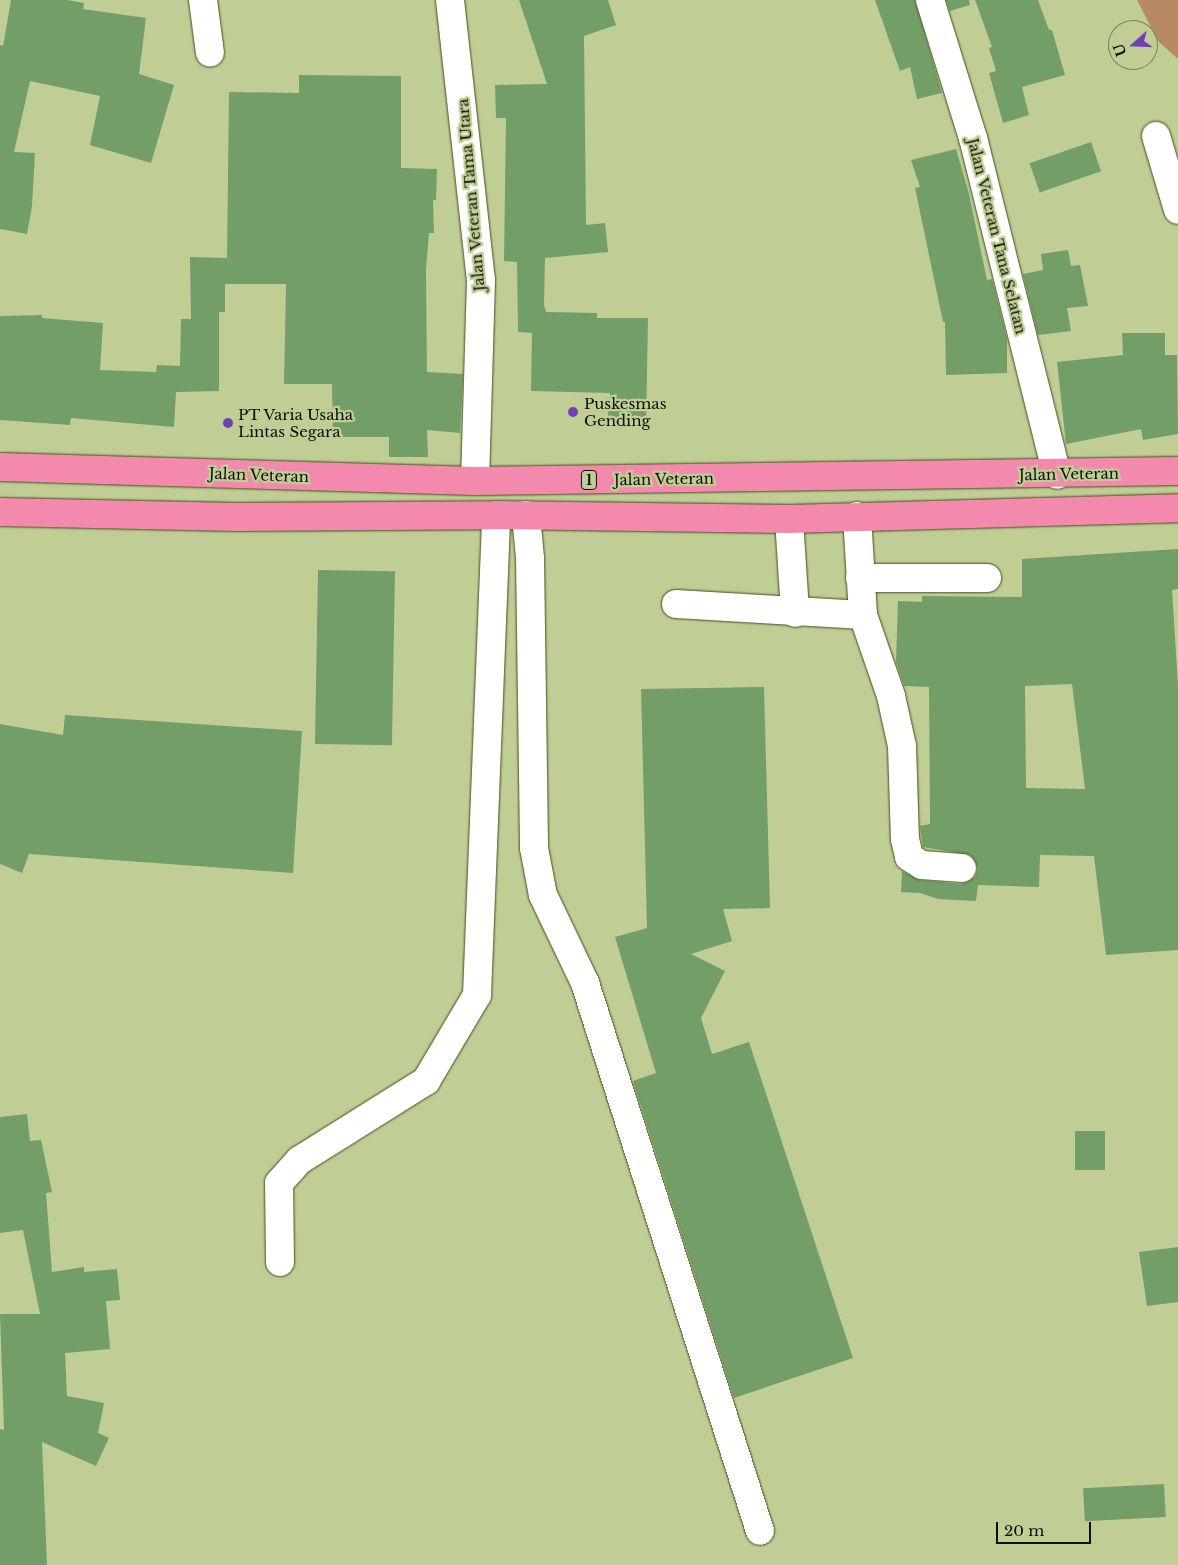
<!DOCTYPE html>
<style>
body{margin:0}
#map{position:relative;width:1178px;height:1565px;overflow:hidden;background:#c0ce96;font-family:"Libre Baskerville",serif}
div>[style]{position:absolute}
.green>*{inset:0;background:#b98963}
.building>*{inset:0;background:#739e68;transform-origin:0 0}
.roads{filter:drop-shadow(0 0 1px #434e1a) drop-shadow(0 0 1px #434e1a)}
.minor>*{height:28px;margin:-14px;padding:0 14px;transform-origin:14px;border-radius:14px;background:#fff}
.highway>*{height:28px;margin:-14px;padding:0 14px;transform-origin:14px;border-radius:14px;background:#f389ac}
.dots>*{width:14px;height:14px;translate:-50% -50%;box-sizing:border-box;border:2px solid #c0ce96;border-radius:50%}
span{translate:-50% -50%;white-space:nowrap;text-align:center;line-height:1.15;-webkit-text-stroke:4.5px #c0ce96;paint-order:stroke}
.shield-label span{padding:1px 4px;background:#c0ce96;border:1px solid;border-radius:4px;-webkit-text-stroke-width:0}
.shield-label{font-size:14px;color:#0c1000;font-weight:700}
.street-label{font-size:15px;color:#0c1000}
.poi-label{font-size:15px;color:#0c1000}
.left{translate:0 -50%;text-align:left}
.north{position:absolute;left:1108px;top:20px;width:50px;height:50px;box-sizing:border-box;background:#c0ce96;border:1px solid #78825a;border-radius:50%;rotate:250deg;font-size:14px;font-weight:700;line-height:20px;text-align:center;color:#0c1000}
.north::after{content:'';display:block;margin:auto;width:18px;height:22px;background:#723fb6;clip-path:polygon(50% 0,100% 100%,50% 72%,0 100%)}
.scale{position:absolute;left:996px;top:1522px;width:95px;height:22px;box-sizing:border-box;border:2px solid #0c1000;border-top:0;padding-left:6px;font-size:15px;line-height:18px;white-space:nowrap;color:#0c1000;-webkit-text-stroke:4px #c0ce96;paint-order:stroke}
</style>
<div id="map">
<div class="green">
<i style="clip-path:polygon(1137px 0,1178px 0,1178px 59px,1158px 41px)"></i>
</div>
<div class="building">
<i style="clip-path:polygon(11px 0,67px 0,84px 3px,83px 9px,146px 18px,139px 74px,174px 85px,151px 163px,90px 145px,100px 96px,30px 81px,14px 152px,35px 153px,32px 206px,27px 234px,0 229px,0 45px,3px 46px)"></i>
<i style="clip-path:polygon(519px 0,608px 0,616px 25px,584px 36px,586px 225px,605px 223px,608px 252px,545px 258px,544px 305px,546px 312px,597px 313px,597px 318px,648px 318px,646px 428px,607px 426px,610px 393px,531px 391px,532px 333px,518px 332px,517px 262px,504px 261px,506px 118px,496px 118px,495px 85px,547px 84px)"></i>
<i style="clip-path:polygon(875px 0,915px 0,942px 93px,917px 99px,910px 67px,900px 71px)"></i>
<i style="clip-path:polygon(946px 0,969px 0,970px 5px,950px 11px)"></i>
<i style="clip-path:polygon(975px 0,1038px 0,1049px 30px,1052px 30px,1065px 75px,1022px 87px,1029px 115px,1003px 123px,989px 73px,996px 71px,989px 48px,992px 47px)"></i>
<i style="clip-path:polygon(299px 75px,401px 76px,401px 168px,437px 169px,436px 200px,433px 200px,434px 233px,429px 233px,426px 270px,427px 372px,463px 374px,460px 433px,427px 430px,428px 457px,389px 457px,389px 437px,333px 437px,332px 384px,284px 384px,286px 284px,225px 284px,225px 312px,219px 312px,219px 391px,176px 392px,174px 427px,71px 418px,70px 425px,0 420px,0 316px,42px 315px,42px 318px,103px 323px,100px 370px,156px 372px,157px 365px,180px 366px,181px 319px,191px 319px,190px 257px,227px 258px,229px 92px,299px 93px)"></i>
<i style="left:1091px;top:142px;width:31px;height:65px;rotate:71deg"></i>
<i style="clip-path:polygon(956px 149px,969px 194px,987px 280px,992px 279px,1007px 339px,1007px 373px,946px 375px,945px 322px,943px 322px,915px 188px,920px 187px,911px 160px)"></i>
<i style="clip-path:polygon(1068px 250px,1071px 266px,1080px 265px,1088px 306px,1067px 308px,1071px 331px,1038px 335px,1023px 274px,1043px 270px,1041px 254px)"></i>
<i style="clip-path:polygon(1122px 333px,1165px 333px,1165px 355px,1177px 355px,1178px 434px,1143px 440px,1141px 429px,1066px 444px,1057px 362px,1123px 355px)"></i>
<i style="clip-path:polygon(evenodd,1178px 549px,1178px 589px,1172px 590px,1178px 685px,1178px 950px,1106px 955px,1094px 856px,1040px 855px,1039px 887px,978px 885px,976px 901px,938px 899px,920px 893px,901px 892px,902px 871px,920px 880px,961px 884px,975px 877px,978px 869px,970px 855px,923px 847px,920px 826px,930px 824px,929px 687px,904px 686px,896px 661px,898px 601px,922px 602px,922px 596px,1022px 597px,1022px 559px,1178px 549px,1072px 684px,1085px 789px,1026px 788px,1025px 686px,1072px 684px)"></i>
<i style="left:318px;top:570px;width:77px;height:174px;rotate:1deg"></i>
<i style="clip-path:polygon(764px 687px,770px 908px,723px 909px,732px 941px,691px 954px,725px 971px,701px 1018px,712px 1054px,749px 1042px,853px 1358px,734px 1398px,633px 1081px,656px 1073px,615px 937px,647px 928px,641px 689px)"></i>
<i style="clip-path:polygon(65px 715px,302px 731px,293px 873px,29px 854px,22px 873px,0 864px,0 724px,63px 735px)"></i>
<i style="clip-path:polygon(27px 1114px,30px 1141px,41px 1140px,52px 1192px,46px 1193px,52px 1272px,84px 1267px,84px 1272px,117px 1269px,120px 1300px,106px 1301px,110px 1349px,65px 1353px,67px 1396px,104px 1403px,98px 1433px,109px 1438px,96px 1466px,42px 1442px,47px 1565px,0 1565px,0 1429px,4px 1430px,0 1314px,40px 1314px,23px 1230px,0 1233px,0 1117px)"></i>
<i style="left:1075px;top:1131px;width:30px;height:39px"></i>
<i style="clip-path:polygon(1178px 1247px,1178px 1302px,1147px 1306px,1139px 1252px)"></i>
<i style="left:1164px;top:1484px;width:33px;height:81px;rotate:87deg"></i>
</div>
<div class="roads">
<div class="minor">
<i style="left:203px;top:0;width:53px;rotate:82.5deg"></i>
<i style="left:450px;top:0;width:282px;rotate:83.7deg"></i>
<i style="left:481px;top:280px;width:201px;rotate:91.7deg"></i>
<i style="left:930px;top:0;width:145px;rotate:72.7deg"></i>
<i style="left:973px;top:138px;width:347px;rotate:76deg"></i>
<i style="left:1156px;top:136px;width:77px;rotate:73.4deg"></i>
<i style="left:526px;top:515px;width:43px;rotate:84.7deg"></i>
<i style="left:530px;top:558px;width:290px;rotate:89.2deg"></i>
<i style="left:534px;top:848px;width:48px;rotate:79.2deg"></i>
<i style="left:543px;top:895px;width:98px;rotate:64.5deg"></i>
<i style="left:585px;top:983px;width:575px;rotate:72.29deg"></i>
<i style="left:857px;top:516px;width:99px;rotate:86.5deg"></i>
<i style="left:863px;top:615px;width:86px;rotate:70.9deg"></i>
<i style="left:891px;top:696px;width:51px;rotate:77.6deg"></i>
<i style="left:902px;top:746px;width:93px;rotate:88.2deg"></i>
<i style="left:905px;top:839px;width:18px;rotate:77deg"></i>
<i style="left:909px;top:857px;width:15px;rotate:32deg"></i>
<i style="left:922px;top:865px;width:40px;rotate:4.3deg"></i>
<i style="left:789px;top:519px;width:94px;rotate:86.3deg"></i>
<i style="left:860px;top:578px;width:127px"></i>
<i style="left:676px;top:604px;width:187px;rotate:3.4deg"></i>
<i style="left:280px;top:1262px;width:79px;rotate:-90.7deg"></i>
<i style="left:279px;top:1183px;width:31px;rotate:-48deg"></i>
<i style="left:300px;top:1160px;width:149px;rotate:-32.1deg"></i>
<i style="left:426px;top:1081px;width:100px;rotate:-59.3deg"></i>
<i style="left:477px;top:995px;width:480px;rotate:-87.7deg"></i>
</div>
<div class="highway">
<i style="left:0;top:467px;width:475px;rotate:1.7deg"></i>
<i style="left:475px;top:481px;width:703px;rotate:-0.81deg"></i>
<i style="left:0;top:512px;width:236px;rotate:1.2deg"></i>
<i style="left:236px;top:517px;width:260px;rotate:-0.4deg"></i>
<i style="left:496px;top:515px;width:293px;rotate:0.8deg"></i>
<i style="left:789px;top:519px;width:389px;rotate:-1.6deg"></i>
</div>
</div>
<div class="dots">
<i style="left:573px;top:412px;background:#723fb6"></i>
<i style="left:228px;top:423px;background:#723fb6"></i>
</div>
<div class="shield-label">
<span style="left:589px;top:480px">1</span>
</div>
<div class="street-label">
<span style="left:471px;top:195px;rotate:-95deg">Jalan Veteran Tama Utara</span>
<span style="left:997px;top:236px;rotate:76deg">Jalan Veteran Tana Selatan</span>
<span style="left:1069px;top:474px;rotate:-1deg">Jalan Veteran</span>
<span style="left:259px;top:475px;rotate:2deg">Jalan Veteran</span>
<span style="left:664px;top:479px;rotate:-1deg">Jalan Veteran</span>
</div>
<div class="poi-label">
<span class="left" style="left:584px;top:412px">Puskesmas<br>Gending</span>
<span class="left" style="left:238px;top:423px">PT Varia Usaha<br>Lintas Segara</span>
</div>
<div class="north">U</div>
<div class="scale">20 m</div>
</div>
